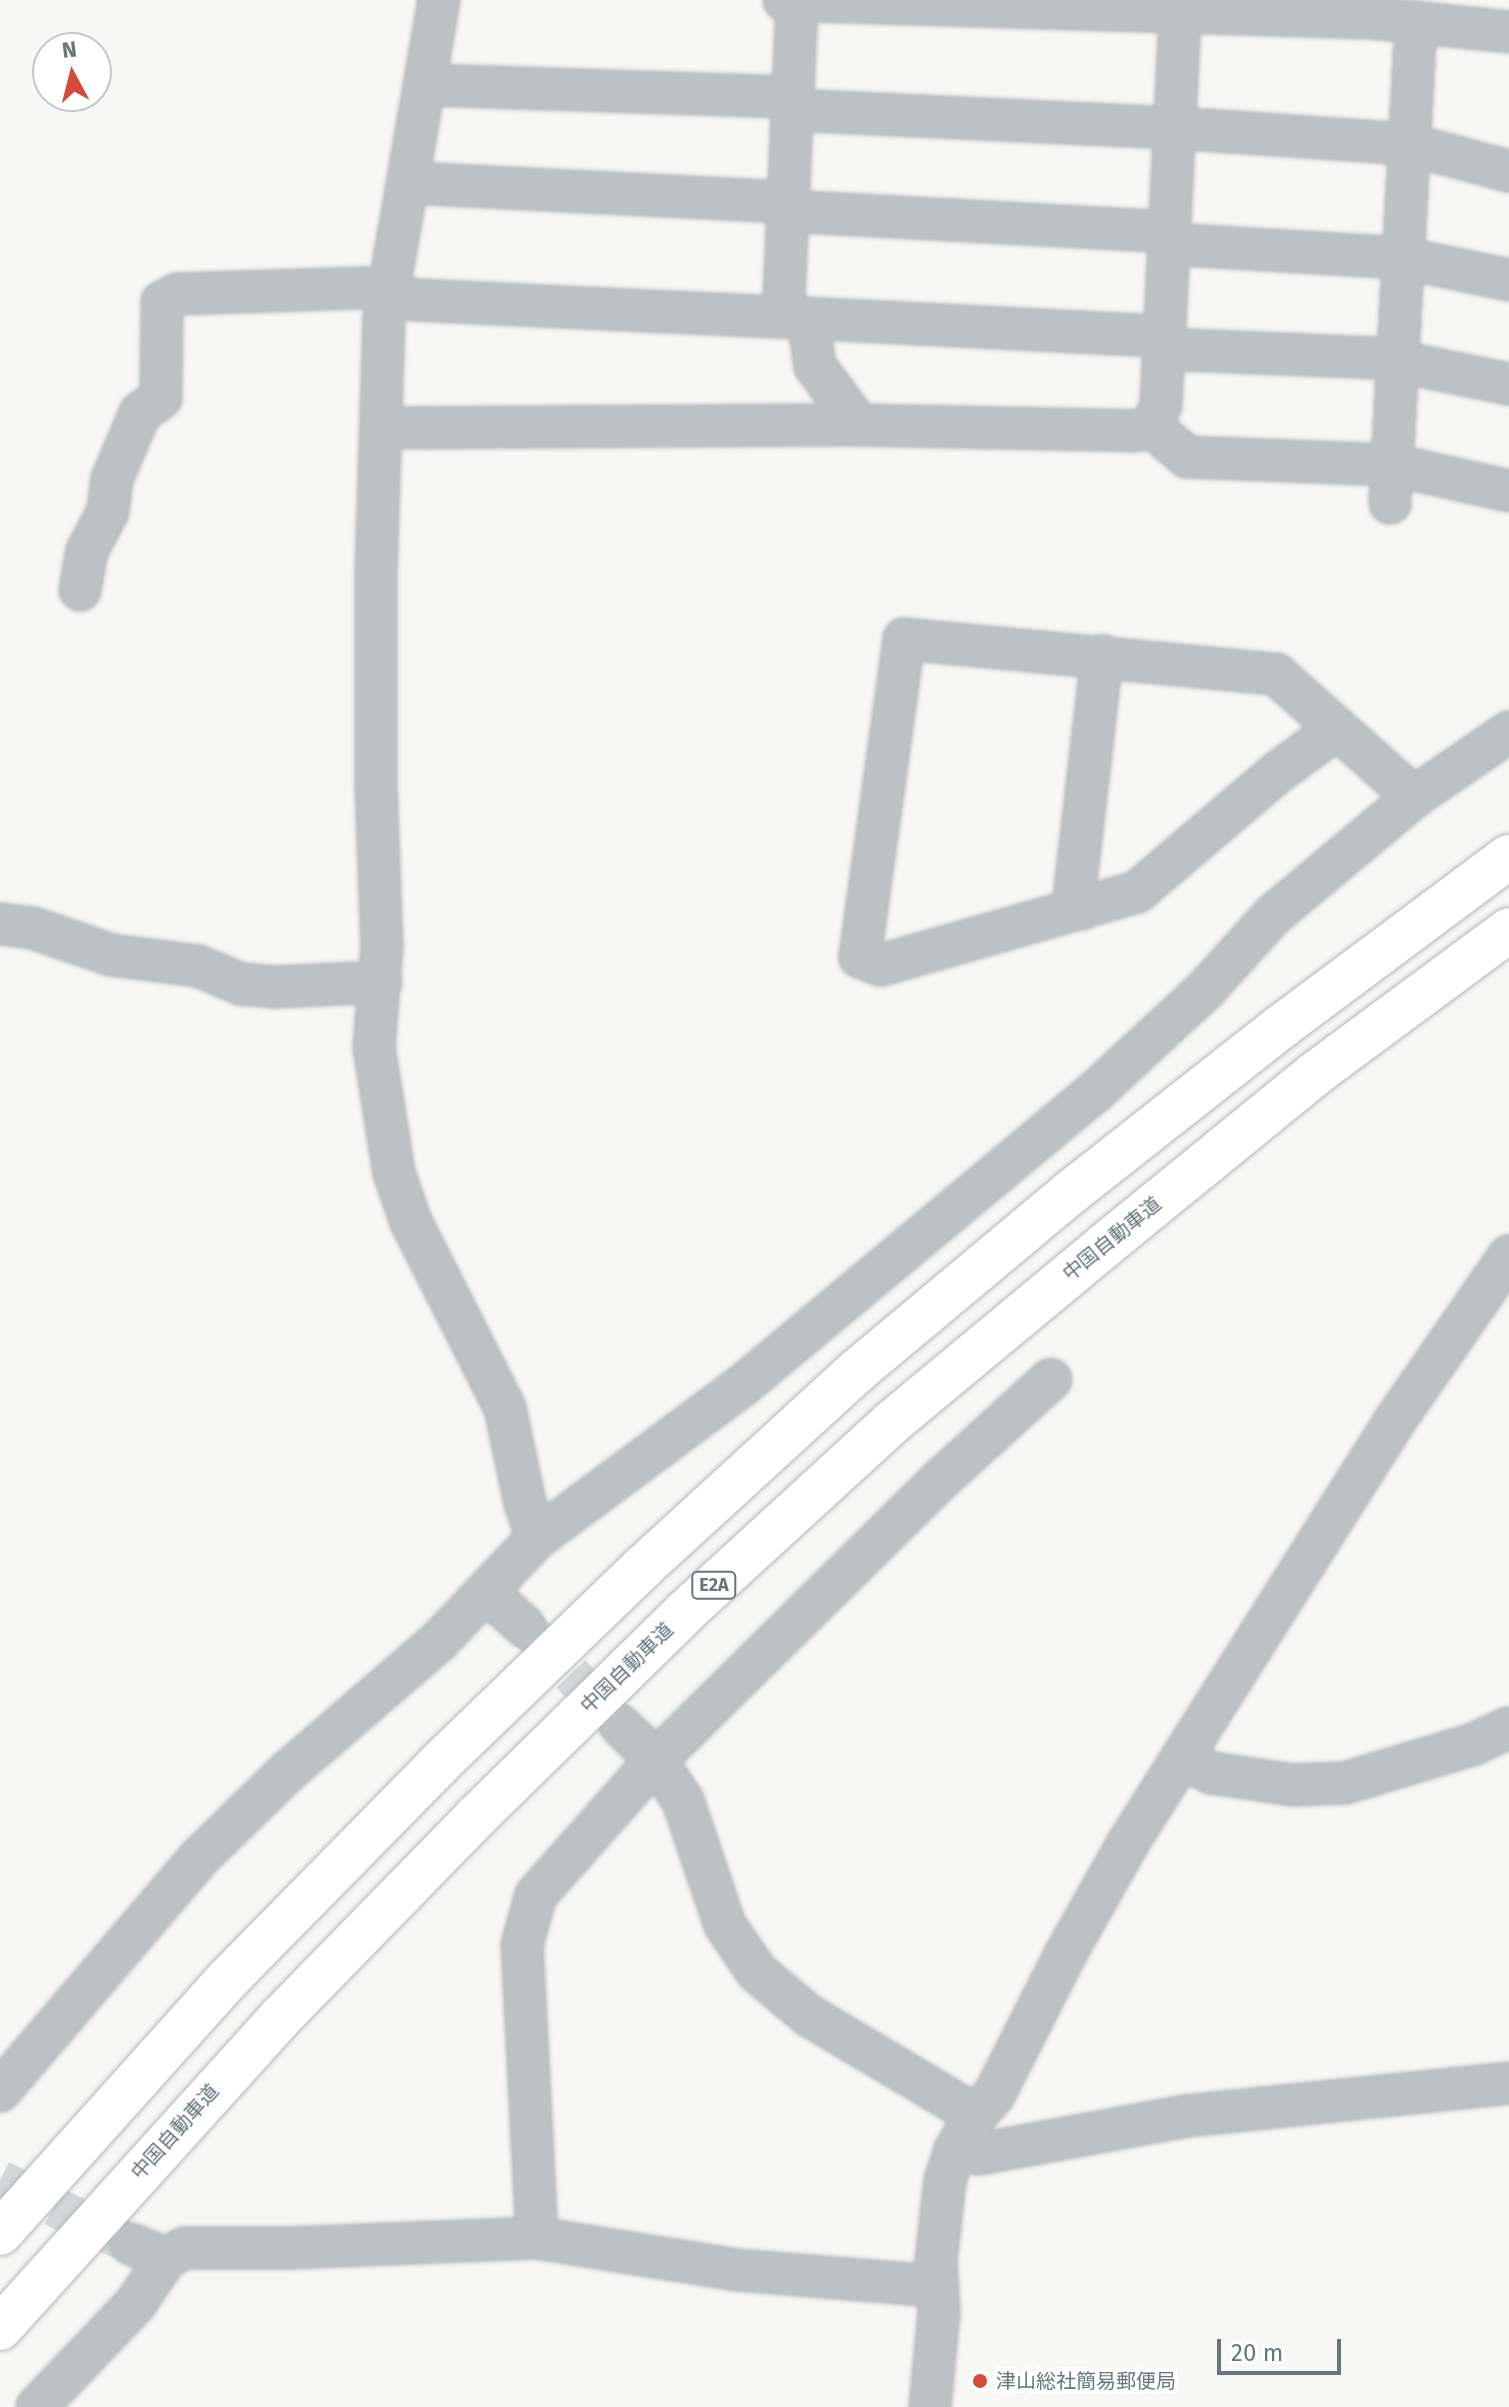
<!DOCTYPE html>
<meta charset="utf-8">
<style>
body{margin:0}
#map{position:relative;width:1509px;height:2407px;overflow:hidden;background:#f7f7f5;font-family:"Fira Sans","Noto Sans JP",sans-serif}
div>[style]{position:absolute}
.minor-tunnel>*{height:40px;margin-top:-20px;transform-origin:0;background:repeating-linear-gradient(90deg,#d2d7d7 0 40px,transparent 0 60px)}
.roads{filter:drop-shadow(0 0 2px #b2b7b9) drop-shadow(0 0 2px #b2b7b9)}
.minor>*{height:40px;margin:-20px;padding:0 20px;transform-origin:20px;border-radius:20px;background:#bcc2c4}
.motorway>*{height:44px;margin:-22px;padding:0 22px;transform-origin:22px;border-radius:22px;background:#fff}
.dots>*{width:22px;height:22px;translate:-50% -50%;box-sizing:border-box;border:4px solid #fff;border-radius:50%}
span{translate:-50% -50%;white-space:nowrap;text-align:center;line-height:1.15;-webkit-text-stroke:8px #fff;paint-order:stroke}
.shield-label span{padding:2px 6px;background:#fff;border:2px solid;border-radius:6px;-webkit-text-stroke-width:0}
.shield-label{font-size:18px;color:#65767d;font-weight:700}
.street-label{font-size:20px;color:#65767d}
.poi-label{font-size:20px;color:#65767d}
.left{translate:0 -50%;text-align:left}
.north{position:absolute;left:32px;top:32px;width:80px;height:80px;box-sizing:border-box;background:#fff;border:2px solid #c1c8cb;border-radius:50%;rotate:353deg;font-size:22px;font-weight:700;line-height:32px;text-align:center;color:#65767d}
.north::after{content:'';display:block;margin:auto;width:28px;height:36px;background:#d54a38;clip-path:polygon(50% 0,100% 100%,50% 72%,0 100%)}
.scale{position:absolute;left:1217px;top:2339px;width:124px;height:36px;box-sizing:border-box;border:4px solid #65767d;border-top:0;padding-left:10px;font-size:24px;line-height:28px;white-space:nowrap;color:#65767d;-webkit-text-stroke:6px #fff;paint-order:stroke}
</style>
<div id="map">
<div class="minor-tunnel">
<i style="left:529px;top:1631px;width:128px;rotate:45.9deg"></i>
<i style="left:0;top:2180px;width:136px;rotate:26.2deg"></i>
</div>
<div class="roads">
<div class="minor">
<i style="left:439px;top:0;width:324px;rotate:99.8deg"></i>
<i style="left:384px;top:319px;width:256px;rotate:91.8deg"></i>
<i style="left:376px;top:575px;width:210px;rotate:90deg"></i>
<i style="left:376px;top:785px;width:161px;rotate:87.9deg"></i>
<i style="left:382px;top:946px;width:101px;rotate:94.5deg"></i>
<i style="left:374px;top:1047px;width:128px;rotate:81deg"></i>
<i style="left:394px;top:1173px;width:52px;rotate:70.9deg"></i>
<i style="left:411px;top:1222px;width:208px;rotate:63.2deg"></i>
<i style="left:505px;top:1408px;width:97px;rotate:78.1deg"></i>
<i style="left:525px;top:1503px;width:37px;rotate:71deg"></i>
<i style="left:784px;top:0;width:588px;rotate:1.75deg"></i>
<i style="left:1372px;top:18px;width:138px;rotate:5.8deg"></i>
<i style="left:797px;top:1px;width:316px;rotate:92.5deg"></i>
<i style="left:783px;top:317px;width:381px;rotate:2.9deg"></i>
<i style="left:427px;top:85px;width:365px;rotate:1.9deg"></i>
<i style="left:791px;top:110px;width:383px;rotate:2.7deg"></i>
<i style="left:1174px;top:128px;width:235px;rotate:3.9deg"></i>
<i style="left:1408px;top:144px;width:105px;rotate:15deg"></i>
<i style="left:410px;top:183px;width:377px;rotate:2.9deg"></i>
<i style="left:786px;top:211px;width:384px;rotate:3.1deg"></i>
<i style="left:1168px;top:244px;width:235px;rotate:3.4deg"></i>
<i style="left:1403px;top:258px;width:108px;rotate:11.7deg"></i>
<i style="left:808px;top:319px;width:48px;rotate:81.5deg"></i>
<i style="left:815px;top:366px;width:74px;rotate:53.3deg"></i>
<i style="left:1163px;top:349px;width:218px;rotate:2.4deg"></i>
<i style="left:1381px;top:358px;width:131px;rotate:11.5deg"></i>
<i style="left:1152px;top:427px;width:46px;rotate:40.6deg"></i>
<i style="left:1187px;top:457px;width:206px;rotate:2.2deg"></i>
<i style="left:1393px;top:465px;width:119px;rotate:12.6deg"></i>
<i style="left:383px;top:428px;width:476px;rotate:-0.4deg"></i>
<i style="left:859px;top:425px;width:276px;rotate:1.2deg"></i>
<i style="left:1135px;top:431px;width:17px;rotate:-13deg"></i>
<i style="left:1152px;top:427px;width:24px;rotate:-68deg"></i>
<i style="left:1161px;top:405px;width:394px;rotate:-87.2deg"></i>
<i style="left:1390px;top:503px;width:482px;rotate:-86.9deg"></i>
<i style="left:80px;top:590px;width:40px;rotate:-80deg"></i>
<i style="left:87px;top:551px;width:45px;rotate:-62.3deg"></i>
<i style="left:108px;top:511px;width:32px;rotate:-83deg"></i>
<i style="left:112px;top:479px;width:72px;rotate:-67deg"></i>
<i style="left:140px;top:413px;width:26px;rotate:-36deg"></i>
<i style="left:161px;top:398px;width:96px;rotate:-89.4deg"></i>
<i style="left:162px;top:302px;width:18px;rotate:-27deg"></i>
<i style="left:178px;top:294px;width:185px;rotate:-1.9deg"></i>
<i style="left:363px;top:288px;width:54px;rotate:12.8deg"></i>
<i style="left:416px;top:300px;width:367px;rotate:2.7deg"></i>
<i style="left:1337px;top:729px;width:73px;rotate:143.9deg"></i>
<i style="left:1278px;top:772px;width:185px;rotate:139.6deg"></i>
<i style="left:1137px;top:892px;width:267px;rotate:164.1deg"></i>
<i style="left:880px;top:965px;width:22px;rotate:-158deg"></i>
<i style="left:860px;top:957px;width:321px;rotate:-82.1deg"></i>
<i style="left:904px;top:639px;width:374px;rotate:5.4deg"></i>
<i style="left:1276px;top:674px;width:185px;rotate:41.7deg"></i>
<i style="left:1082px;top:909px;width:20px;rotate:-110deg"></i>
<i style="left:1075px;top:890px;width:236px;rotate:-83.4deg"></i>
<i style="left:0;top:924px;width:33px;rotate:7deg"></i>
<i style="left:33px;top:928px;width:83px;rotate:19.1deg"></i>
<i style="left:111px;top:955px;width:88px;rotate:7.2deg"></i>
<i style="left:198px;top:966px;width:47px;rotate:22.7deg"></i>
<i style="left:241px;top:984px;width:34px;rotate:5deg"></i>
<i style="left:275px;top:987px;width:106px;rotate:-2.7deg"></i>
<i style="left:487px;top:1593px;width:50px;rotate:41.7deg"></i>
<i style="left:621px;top:1726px;width:49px;rotate:44.2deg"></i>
<i style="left:656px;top:1760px;width:49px;rotate:56.6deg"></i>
<i style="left:683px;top:1801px;width:131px;rotate:71.3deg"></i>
<i style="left:725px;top:1925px;width:57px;rotate:55.8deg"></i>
<i style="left:757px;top:1972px;width:67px;rotate:40.1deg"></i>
<i style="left:808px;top:2015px;width:196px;rotate:30.8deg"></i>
<i style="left:1182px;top:1758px;width:34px;rotate:27deg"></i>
<i style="left:1212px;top:1773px;width:82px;rotate:8.4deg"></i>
<i style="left:1293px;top:1785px;width:52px;rotate:-2.2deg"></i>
<i style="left:1345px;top:1783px;width:135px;rotate:-16.8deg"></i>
<i style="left:1474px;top:1744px;width:38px;rotate:-25deg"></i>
<i style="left:0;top:2091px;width:308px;rotate:-49.5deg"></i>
<i style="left:200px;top:1857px;width:120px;rotate:-44.3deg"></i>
<i style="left:286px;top:1773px;width:201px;rotate:-40.8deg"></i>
<i style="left:438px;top:1642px;width:144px;rotate:-46.4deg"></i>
<i style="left:537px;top:1538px;width:257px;rotate:-36.6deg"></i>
<i style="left:743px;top:1385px;width:459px;rotate:-39.8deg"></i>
<i style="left:1096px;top:1091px;width:149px;rotate:-42.8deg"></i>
<i style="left:1205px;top:990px;width:101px;rotate:-47.8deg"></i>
<i style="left:1273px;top:915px;width:184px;rotate:-39.9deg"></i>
<i style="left:1414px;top:797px;width:115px;rotate:-34.4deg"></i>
<i style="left:955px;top:2150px;width:24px;rotate:9deg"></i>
<i style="left:979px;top:2154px;width:210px;rotate:-10.4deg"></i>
<i style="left:1186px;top:2116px;width:325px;rotate:-5.8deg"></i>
<i style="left:537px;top:2238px;width:293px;rotate:-92.9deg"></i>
<i style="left:522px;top:1945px;width:52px;rotate:-74.4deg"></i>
<i style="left:536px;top:1895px;width:181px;rotate:-48.4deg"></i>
<i style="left:656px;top:1760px;width:397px;rotate:-44.6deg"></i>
<i style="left:939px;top:1481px;width:151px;rotate:-42.3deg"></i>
<i style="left:131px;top:2244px;width:38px;rotate:22deg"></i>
<i style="left:37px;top:2407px;width:144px;rotate:-46.4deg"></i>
<i style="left:136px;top:2303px;width:54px;rotate:-56.3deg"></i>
<i style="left:166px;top:2258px;width:21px;rotate:-28deg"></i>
<i style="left:185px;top:2248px;width:104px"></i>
<i style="left:289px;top:2248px;width:248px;rotate:-2.3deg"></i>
<i style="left:537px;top:2238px;width:203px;rotate:9.1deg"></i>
<i style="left:737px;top:2270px;width:199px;rotate:4.6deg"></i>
<i style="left:930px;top:2407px;width:96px;rotate:-84.6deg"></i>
<i style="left:939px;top:2311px;width:50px;rotate:-93.4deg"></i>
<i style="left:936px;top:2261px;width:81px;rotate:-83.6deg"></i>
<i style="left:945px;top:2181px;width:33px;rotate:-72deg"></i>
<i style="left:955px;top:2150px;width:41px;rotate:-59deg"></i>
<i style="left:976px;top:2115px;width:27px;rotate:-48deg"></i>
<i style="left:994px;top:2095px;width:157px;rotate:-63.1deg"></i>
<i style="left:1065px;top:1955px;width:129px;rotate:-60.6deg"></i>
<i style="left:1128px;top:1843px;width:498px;rotate:-57.7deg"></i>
<i style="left:1394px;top:1422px;width:202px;rotate:-55.3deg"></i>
</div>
<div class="motorway">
<i style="left:0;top:2233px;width:341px;rotate:-48.1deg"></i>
<i style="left:228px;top:1979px;width:303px;rotate:-45.5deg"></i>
<i style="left:440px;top:1763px;width:282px;rotate:-44deg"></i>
<i style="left:643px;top:1567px;width:290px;rotate:-42.5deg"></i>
<i style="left:857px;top:1371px;width:279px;rotate:-39.9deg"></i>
<i style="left:1071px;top:1192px;width:268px;rotate:-38.2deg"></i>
<i style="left:1282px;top:1026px;width:283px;rotate:-36.7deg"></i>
<i style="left:0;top:2328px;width:416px;rotate:-47.9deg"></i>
<i style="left:279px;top:2019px;width:284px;rotate:-45.7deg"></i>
<i style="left:477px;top:1816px;width:291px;rotate:-44.4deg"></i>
<i style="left:685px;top:1612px;width:280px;rotate:-42.5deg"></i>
<i style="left:891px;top:1423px;width:277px;rotate:-39.7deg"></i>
<i style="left:1104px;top:1246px;width:274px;rotate:-39.2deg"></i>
<i style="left:1316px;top:1073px;width:240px;rotate:-36.5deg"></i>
</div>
</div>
<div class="dots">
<i style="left:980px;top:2381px;background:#d54a38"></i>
</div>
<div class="shield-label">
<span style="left:714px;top:1585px">E2A</span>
</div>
<div class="street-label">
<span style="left:1112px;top:1239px;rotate:-39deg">中国自動車道</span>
<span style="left:627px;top:1668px;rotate:-44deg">中国自動車道</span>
<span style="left:175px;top:2132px;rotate:-48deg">中国自動車道</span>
</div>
<div class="poi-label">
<span class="left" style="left:996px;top:2381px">津山総社簡易郵便局</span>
</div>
<div class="north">N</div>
<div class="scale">20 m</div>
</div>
